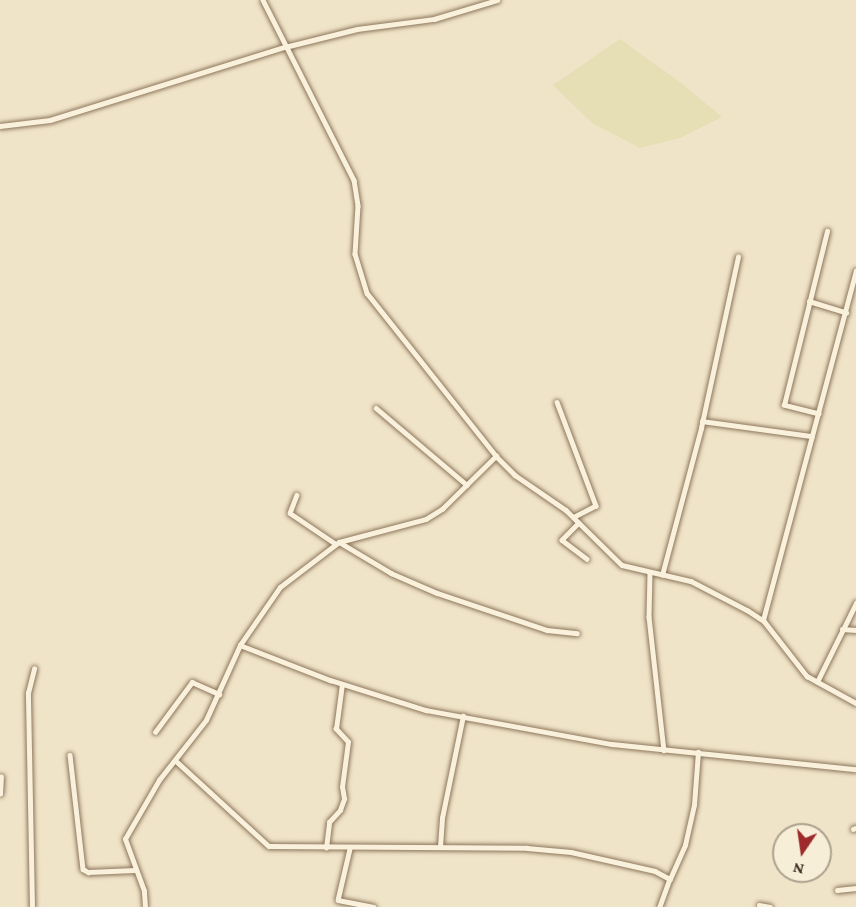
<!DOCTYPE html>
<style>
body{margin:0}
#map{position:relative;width:856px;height:907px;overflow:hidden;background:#f0e4c8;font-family:"Crimson Pro",serif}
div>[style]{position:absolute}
.farmland>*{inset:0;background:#e6deb5}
.roads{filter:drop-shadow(0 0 2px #8d765c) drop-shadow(0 0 2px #8d765c)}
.street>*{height:4.5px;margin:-2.25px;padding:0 2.25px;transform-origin:2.25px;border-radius:2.25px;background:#faf1dc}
span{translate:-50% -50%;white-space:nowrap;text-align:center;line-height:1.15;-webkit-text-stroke:5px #f7eed8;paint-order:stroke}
.north{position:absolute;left:772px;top:823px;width:60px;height:60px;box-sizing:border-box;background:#f7eed8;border:2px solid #ada18e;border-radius:50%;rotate:193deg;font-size:16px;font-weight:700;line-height:24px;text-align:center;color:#3d2e20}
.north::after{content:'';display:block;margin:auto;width:21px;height:27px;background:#9e2a2b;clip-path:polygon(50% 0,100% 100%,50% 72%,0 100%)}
</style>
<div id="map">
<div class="farmland">
<i style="clip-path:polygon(620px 39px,680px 82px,722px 117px,680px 138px,640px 148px,592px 123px,553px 85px)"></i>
</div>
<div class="roads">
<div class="street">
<i style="left:263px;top:0;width:202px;rotate:63.2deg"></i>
<i style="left:354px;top:180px;width:26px;rotate:81deg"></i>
<i style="left:358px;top:206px;width:48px;rotate:93.6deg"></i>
<i style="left:355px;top:254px;width:41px;rotate:72.9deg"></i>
<i style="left:367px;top:293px;width:208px;rotate:51.6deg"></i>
<i style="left:0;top:126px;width:50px;rotate:-6.8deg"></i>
<i style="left:50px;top:120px;width:246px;rotate:-17.3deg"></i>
<i style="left:285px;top:47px;width:74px;rotate:-14deg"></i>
<i style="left:357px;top:29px;width:78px;rotate:-7.4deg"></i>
<i style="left:434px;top:19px;width:66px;rotate:-16.8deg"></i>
<i style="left:809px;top:301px;width:39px;rotate:17deg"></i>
<i style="left:557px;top:402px;width:111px;rotate:69.4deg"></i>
<i style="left:596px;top:506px;width:25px;rotate:153deg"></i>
<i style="left:376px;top:408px;width:119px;rotate:40.2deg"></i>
<i style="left:819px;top:414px;width:36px;rotate:-166deg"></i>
<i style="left:784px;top:405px;width:179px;rotate:-76.1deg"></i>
<i style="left:702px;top:421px;width:111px;rotate:7.8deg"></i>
<i style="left:297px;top:495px;width:19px;rotate:111deg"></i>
<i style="left:290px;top:513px;width:55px;rotate:34deg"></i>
<i style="left:579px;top:523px;width:24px;rotate:135deg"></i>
<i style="left:562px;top:540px;width:31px;rotate:37deg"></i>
<i style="left:339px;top:542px;width:61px;rotate:30.8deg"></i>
<i style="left:391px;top:573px;width:50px;rotate:23.5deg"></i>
<i style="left:437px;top:593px;width:116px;rotate:18.6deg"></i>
<i style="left:547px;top:630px;width:30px;rotate:6deg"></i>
<i style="left:650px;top:573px;width:44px;rotate:91.3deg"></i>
<i style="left:649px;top:617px;width:134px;rotate:83.6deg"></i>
<i style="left:662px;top:575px;width:152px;rotate:-75.1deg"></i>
<i style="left:701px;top:428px;width:175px;rotate:-77.8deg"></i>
<i style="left:763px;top:620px;width:361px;rotate:-75.1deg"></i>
<i style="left:842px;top:629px;width:14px;rotate:4deg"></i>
<i style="left:240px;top:645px;width:97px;rotate:21.3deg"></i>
<i style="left:330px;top:680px;width:101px;rotate:17.4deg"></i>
<i style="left:426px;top:710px;width:189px;rotate:10.4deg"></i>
<i style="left:612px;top:744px;width:245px;rotate:5.9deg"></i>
<i style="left:817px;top:682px;width:88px;rotate:-63.7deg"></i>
<i style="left:155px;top:732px;width:62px;rotate:-53.5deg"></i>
<i style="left:192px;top:682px;width:30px;rotate:24deg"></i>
<i style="left:70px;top:755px;width:115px;rotate:83.5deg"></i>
<i style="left:83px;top:869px;width:6px;rotate:31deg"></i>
<i style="left:88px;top:872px;width:47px;rotate:-2.4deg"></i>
<i style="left:175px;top:760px;width:127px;rotate:42.5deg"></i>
<i style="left:269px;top:846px;width:258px;rotate:0.4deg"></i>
<i style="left:527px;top:848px;width:44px;rotate:5.2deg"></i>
<i style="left:571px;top:852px;width:86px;rotate:12.7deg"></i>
<i style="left:655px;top:871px;width:17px;rotate:28deg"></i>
<i style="left:670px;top:879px;width:30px;rotate:110deg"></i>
<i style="left:0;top:794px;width:17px;rotate:-87deg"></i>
<i style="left:853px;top:829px;width:3px;rotate:-18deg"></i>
<i style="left:440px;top:847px;width:29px;rotate:-86deg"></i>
<i style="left:442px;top:818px;width:104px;rotate:-78.4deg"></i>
<i style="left:326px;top:848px;width:26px;rotate:-83deg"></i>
<i style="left:329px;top:822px;width:16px;rotate:-47deg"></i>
<i style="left:340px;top:810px;width:12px;rotate:-70deg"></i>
<i style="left:344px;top:799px;width:12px;rotate:-99deg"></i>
<i style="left:342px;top:787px;width:45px;rotate:-82.4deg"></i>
<i style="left:348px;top:742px;width:18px;rotate:-133deg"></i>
<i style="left:336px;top:729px;width:45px;rotate:-82.4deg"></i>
<i style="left:350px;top:849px;width:52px;rotate:103.2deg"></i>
<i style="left:338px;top:900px;width:36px;rotate:11deg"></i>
<i style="left:670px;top:879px;width:37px;rotate:-66deg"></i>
<i style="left:685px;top:845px;width:41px;rotate:-77.3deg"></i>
<i style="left:694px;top:805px;width:53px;rotate:-85.7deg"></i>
<i style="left:837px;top:890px;width:19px;rotate:-6deg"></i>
<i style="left:759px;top:905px;width:11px;rotate:10deg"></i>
<i style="left:32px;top:907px;width:214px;rotate:-91.1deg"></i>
<i style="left:28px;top:693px;width:25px;rotate:-76deg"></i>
<i style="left:145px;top:907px;width:16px;rotate:-94deg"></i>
<i style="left:144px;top:891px;width:55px;rotate:-110.1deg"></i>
<i style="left:125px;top:839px;width:68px;rotate:-60deg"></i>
<i style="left:159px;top:780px;width:76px;rotate:-51.9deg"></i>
<i style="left:206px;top:720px;width:82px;rotate:-65.6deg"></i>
<i style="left:240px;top:645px;width:70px;rotate:-55.4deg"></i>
<i style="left:280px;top:587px;width:74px;rotate:-37.3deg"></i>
<i style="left:339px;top:542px;width:90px;rotate:-14.8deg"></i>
<i style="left:426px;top:519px;width:19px;rotate:-32deg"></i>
<i style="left:442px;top:509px;width:76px;rotate:-44.5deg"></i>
<i style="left:496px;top:456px;width:27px;rotate:45deg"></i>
<i style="left:515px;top:475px;width:62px;rotate:34.5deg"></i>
<i style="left:566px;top:510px;width:78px;rotate:44.5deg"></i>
<i style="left:622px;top:565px;width:71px;rotate:13.1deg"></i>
<i style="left:691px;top:581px;width:63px;rotate:27.4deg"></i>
<i style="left:747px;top:610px;width:20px;rotate:33deg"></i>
<i style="left:764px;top:621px;width:70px;rotate:52deg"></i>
<i style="left:807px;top:676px;width:56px;rotate:28.9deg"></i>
</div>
</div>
<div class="north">N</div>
</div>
